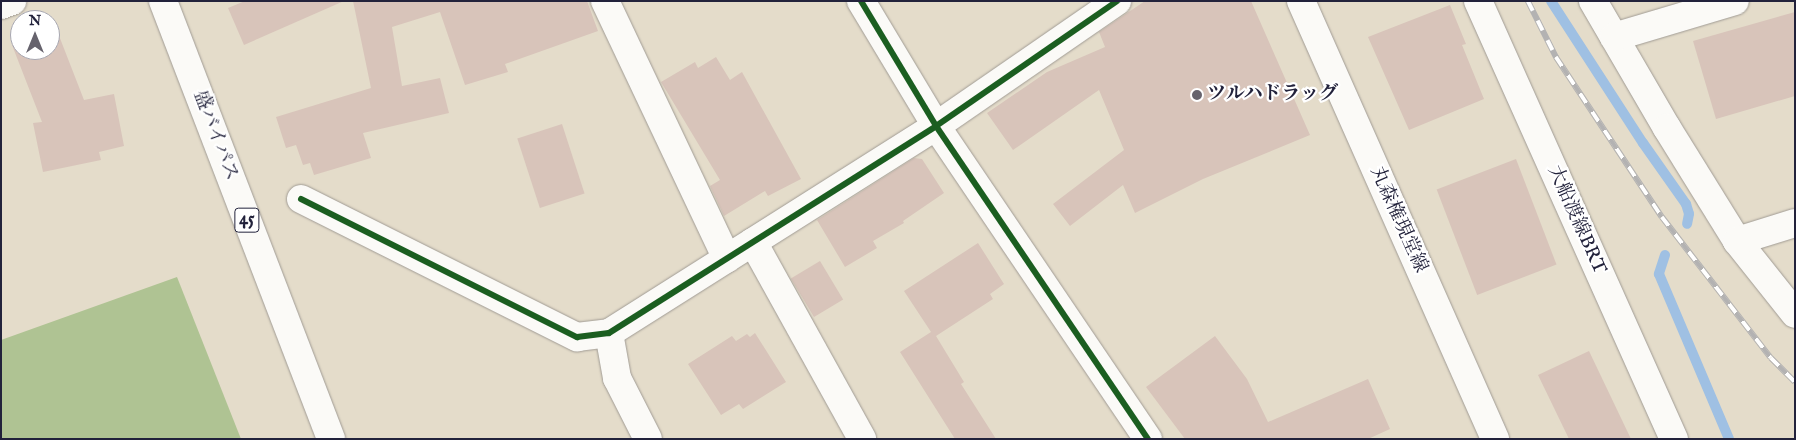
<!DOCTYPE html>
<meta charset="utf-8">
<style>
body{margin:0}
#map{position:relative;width:1796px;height:440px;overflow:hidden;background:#e4dcca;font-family:"IM FELL English","Noto Serif JP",serif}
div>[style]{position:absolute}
.forest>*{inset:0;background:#afc393}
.stream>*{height:10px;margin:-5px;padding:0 5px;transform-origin:5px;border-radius:5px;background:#9fc0e3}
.building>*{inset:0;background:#d8c4ba;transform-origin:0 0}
.roads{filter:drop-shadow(0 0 1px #a09b94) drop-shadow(0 0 1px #a09b94)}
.minor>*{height:28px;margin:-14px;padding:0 14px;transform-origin:14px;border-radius:14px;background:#fbfaf7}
.major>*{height:28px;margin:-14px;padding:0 14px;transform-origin:14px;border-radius:14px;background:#fbfaf7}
.highway>*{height:28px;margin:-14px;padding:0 14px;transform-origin:14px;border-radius:14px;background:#fbfaf7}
.rail>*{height:5.5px;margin-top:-2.75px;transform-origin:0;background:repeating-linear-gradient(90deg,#fff 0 11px,#b3b2b2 0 22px);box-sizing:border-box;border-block:1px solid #b3b2b2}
.cycleway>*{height:6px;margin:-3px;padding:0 3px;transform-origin:3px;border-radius:3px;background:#1b5e20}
.dots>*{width:14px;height:14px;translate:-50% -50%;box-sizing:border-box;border:2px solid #fff;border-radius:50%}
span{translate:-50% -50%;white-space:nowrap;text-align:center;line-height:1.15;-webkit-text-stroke:4.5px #fff;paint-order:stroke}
.shield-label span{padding:1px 4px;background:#fff;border:1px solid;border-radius:4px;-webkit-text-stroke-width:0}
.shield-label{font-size:18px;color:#22223b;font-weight:700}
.poi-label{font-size:19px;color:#22223b;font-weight:700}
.left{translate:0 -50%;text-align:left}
.street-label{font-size:19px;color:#22223b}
.frame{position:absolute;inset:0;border:2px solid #22223b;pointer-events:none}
.north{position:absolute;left:10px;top:10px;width:50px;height:50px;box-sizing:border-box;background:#fff;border:1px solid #a7a7b1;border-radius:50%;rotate:0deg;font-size:14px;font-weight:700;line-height:20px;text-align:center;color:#22223b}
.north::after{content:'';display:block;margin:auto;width:18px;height:22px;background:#66636d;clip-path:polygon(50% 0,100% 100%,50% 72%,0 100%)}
</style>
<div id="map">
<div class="forest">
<i style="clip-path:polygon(177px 277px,241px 439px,1px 439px,1px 340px)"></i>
</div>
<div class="stream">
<i style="left:1551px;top:1px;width:169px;rotate:57.1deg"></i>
<i style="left:1643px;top:143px;width:75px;rotate:54.8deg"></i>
<i style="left:1686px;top:204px;width:10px;rotate:73deg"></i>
<i style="left:1689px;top:214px;width:10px;rotate:101deg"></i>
<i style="left:1665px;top:255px;width:20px;rotate:108deg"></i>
<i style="left:1659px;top:274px;width:179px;rotate:67deg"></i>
</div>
<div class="building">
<i style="clip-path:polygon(245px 1px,344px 1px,244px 45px,228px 8px)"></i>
<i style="clip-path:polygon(353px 1px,587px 1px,598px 31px,505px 64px,508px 72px,465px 85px,440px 12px,392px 27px,402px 86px,440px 78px,449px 113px,363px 133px,371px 158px,314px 175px,310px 163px,303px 165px,296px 145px,286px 148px,276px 117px,371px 88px)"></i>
<i style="clip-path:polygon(1145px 1px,1251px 1px,1310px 135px,1203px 179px,1135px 213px,1123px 185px,1070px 226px,1053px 204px,1124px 150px,1099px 90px,1013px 150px,987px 113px,1047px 72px,1105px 47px,1099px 32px)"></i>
<i style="clip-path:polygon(1450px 5px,1466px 44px,1462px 45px,1484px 99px,1409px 130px,1368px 37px)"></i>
<i style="clip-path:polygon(1795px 12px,1795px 96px,1716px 119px,1693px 41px)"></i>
<i style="clip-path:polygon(56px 28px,84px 100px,114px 94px,124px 146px,99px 152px,101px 160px,43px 172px,33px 123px,42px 122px,12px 45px,20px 42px,20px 50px,50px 50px,50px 30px)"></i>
<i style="clip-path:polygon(716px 57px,730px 80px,742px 72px,801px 179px,768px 196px,765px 191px,724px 216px,710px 186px,720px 180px,661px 82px,695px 62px,698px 68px)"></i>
<i style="left:562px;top:124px;width:73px;height:47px;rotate:72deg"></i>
<i style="clip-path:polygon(914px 158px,922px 159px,944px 193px,903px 221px,904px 223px,873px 241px,877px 248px,845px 267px,817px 220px)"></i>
<i style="left:1516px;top:159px;width:113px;height:85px;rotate:69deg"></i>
<i style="clip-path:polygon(978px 243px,1004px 284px,990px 294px,993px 299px,936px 336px,964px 382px,961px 384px,996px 439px,955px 439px,900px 352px,931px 332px,904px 291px)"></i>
<i style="left:820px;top:261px;width:45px;height:34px;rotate:59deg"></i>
<i style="clip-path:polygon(755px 333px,786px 382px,743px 409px,739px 404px,721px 415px,688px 364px,732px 336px,736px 341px,747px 334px,750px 337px)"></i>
<i style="clip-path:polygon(1215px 336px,1247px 379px,1268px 422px,1368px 379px,1390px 429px,1368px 439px,1185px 439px,1146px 387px)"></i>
<i style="clip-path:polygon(1589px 351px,1631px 439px,1569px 439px,1538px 375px)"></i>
</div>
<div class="roads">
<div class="minor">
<i style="left:605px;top:1px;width:285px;rotate:64.7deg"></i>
<i style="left:861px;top:1px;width:146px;rotate:59deg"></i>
<i style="left:936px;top:126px;width:378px;rotate:55.9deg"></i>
<i style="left:1478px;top:1px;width:480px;rotate:65.9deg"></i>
<i style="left:1593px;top:1px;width:147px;rotate:59.8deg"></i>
<i style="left:1667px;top:128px;width:133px;rotate:58.2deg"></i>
<i style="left:1737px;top:241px;width:93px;rotate:51.5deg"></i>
<i style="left:1px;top:5px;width:12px;rotate:-20deg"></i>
<i style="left:1614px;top:37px;width:126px;rotate:-16.6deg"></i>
<i style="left:301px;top:199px;width:309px;rotate:26.6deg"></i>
<i style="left:577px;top:337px;width:32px;rotate:-7deg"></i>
<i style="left:609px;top:333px;width:387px;rotate:-32.3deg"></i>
<i style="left:936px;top:126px;width:220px;rotate:-34.6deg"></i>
<i style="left:1737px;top:241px;width:61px;rotate:-17.2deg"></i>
<i style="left:753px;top:242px;width:225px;rotate:61deg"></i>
<i style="left:609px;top:333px;width:46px;rotate:79.9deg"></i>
<i style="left:617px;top:378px;width:68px;rotate:63.1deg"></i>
</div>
<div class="major">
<i style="left:1301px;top:1px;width:479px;rotate:66.1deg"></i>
</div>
<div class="highway">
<i style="left:163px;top:1px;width:469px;rotate:69deg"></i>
</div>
</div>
<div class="rail">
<i style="left:1528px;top:1px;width:63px;rotate:63.4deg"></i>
<i style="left:1556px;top:57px;width:192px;rotate:56.5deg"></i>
<i style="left:1662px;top:217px;width:178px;rotate:52.3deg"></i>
<i style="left:1771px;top:358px;width:34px;rotate:45deg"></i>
</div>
<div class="cycleway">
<i style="left:861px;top:1px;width:146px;rotate:59deg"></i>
<i style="left:936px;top:126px;width:378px;rotate:55.9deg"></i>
<i style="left:301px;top:199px;width:309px;rotate:26.6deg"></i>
<i style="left:577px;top:337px;width:32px;rotate:-7deg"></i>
<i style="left:609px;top:333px;width:387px;rotate:-32.3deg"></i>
<i style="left:936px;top:126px;width:220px;rotate:-34.6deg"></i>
</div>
<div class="dots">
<i style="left:1197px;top:95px;background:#66636d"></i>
</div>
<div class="shield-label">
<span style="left:247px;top:220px">45</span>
</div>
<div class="poi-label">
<span class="left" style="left:1207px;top:95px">ツルハドラッグ</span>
</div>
<div class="street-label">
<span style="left:215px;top:136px;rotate:69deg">盛バイパス</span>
<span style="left:1398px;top:220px;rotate:66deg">丸森権現堂線</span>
<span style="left:1576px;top:220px;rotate:66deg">大船渡線BRT</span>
</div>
<div class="frame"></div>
<div class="north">N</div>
</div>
